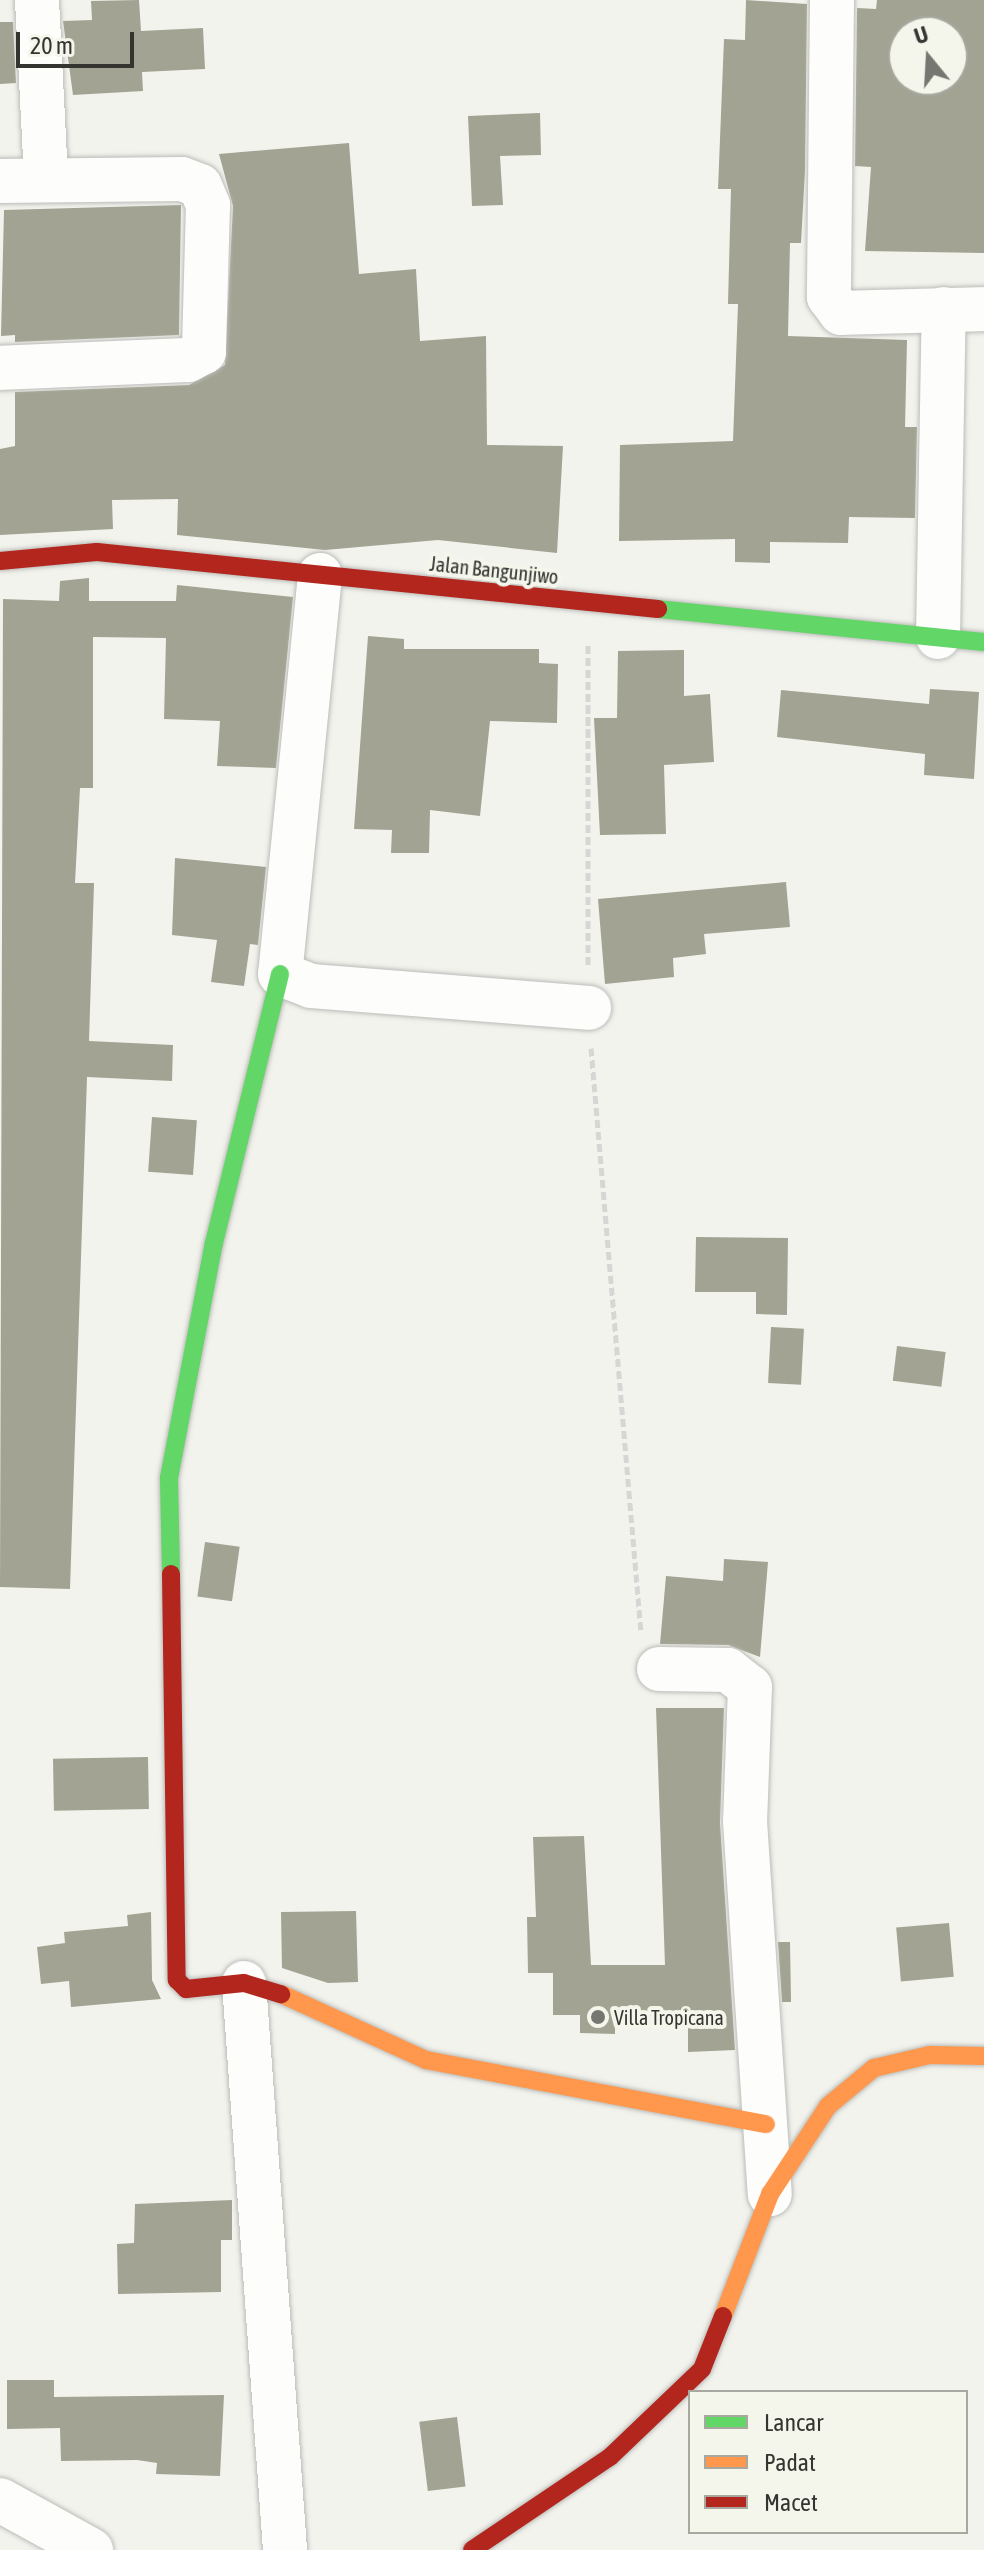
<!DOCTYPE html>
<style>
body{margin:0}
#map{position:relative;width:984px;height:2550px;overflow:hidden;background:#f3f3ee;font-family:"Asap Condensed",sans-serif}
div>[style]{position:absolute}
.building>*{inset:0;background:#a2a392;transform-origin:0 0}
.path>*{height:5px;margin-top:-2.5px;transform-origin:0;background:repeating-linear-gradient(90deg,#d6d7d4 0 8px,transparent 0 12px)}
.roads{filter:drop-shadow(0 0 2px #bbbcb8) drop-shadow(0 0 2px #bbbcb8)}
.street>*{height:44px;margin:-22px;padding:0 22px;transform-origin:22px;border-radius:22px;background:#fdfdfc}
.fast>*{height:18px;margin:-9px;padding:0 9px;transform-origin:9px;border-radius:9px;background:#63d668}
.slow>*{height:18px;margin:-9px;padding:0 9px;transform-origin:9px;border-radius:9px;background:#ff974d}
.jam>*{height:18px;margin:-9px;padding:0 9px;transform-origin:9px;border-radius:9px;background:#b3261e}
.dots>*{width:22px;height:22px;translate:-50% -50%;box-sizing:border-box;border:4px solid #f5f6eb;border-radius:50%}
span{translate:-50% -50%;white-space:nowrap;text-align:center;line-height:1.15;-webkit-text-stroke:8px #f5f6eb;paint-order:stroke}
.street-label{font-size:20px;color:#343430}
.poi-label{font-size:20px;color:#343430}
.left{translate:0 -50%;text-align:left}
.legend{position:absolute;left:688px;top:2390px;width:280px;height:144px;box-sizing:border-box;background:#f5f6eb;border:2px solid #a8a8a0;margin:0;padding:10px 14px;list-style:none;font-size:24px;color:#343430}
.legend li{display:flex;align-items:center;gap:16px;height:40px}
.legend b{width:40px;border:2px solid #a8a8a0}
.north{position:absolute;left:888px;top:16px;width:80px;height:80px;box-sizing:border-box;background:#f5f6eb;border:2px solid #a8a8a0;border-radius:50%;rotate:342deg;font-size:22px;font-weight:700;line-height:32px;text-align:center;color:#343430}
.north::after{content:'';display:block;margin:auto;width:28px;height:36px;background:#777772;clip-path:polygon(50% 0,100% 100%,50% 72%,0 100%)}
.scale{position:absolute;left:16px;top:32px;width:118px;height:36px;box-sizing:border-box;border:4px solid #343430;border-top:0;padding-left:10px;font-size:24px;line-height:28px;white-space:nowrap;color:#343430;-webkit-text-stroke:6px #f5f6eb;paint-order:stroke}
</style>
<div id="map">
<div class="building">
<i style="clip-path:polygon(139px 0,141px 31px,203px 28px,205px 69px,142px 72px,143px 91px,73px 95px,63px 21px,92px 20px,91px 1px)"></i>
<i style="clip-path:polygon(746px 0,807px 4px,805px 171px,801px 243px,790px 243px,788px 336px,907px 340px,905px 427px,917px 427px,915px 518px,849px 517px,848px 543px,770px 542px,770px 563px,735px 562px,735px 539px,619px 541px,620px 445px,733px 441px,738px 304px,728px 304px,731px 189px,718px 189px,724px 39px,745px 40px)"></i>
<i style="clip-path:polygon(evenodd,877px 0,984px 0,984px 253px,865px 251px,871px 167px,855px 166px,857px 8px,876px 9px,877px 0,904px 32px,952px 32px,952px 80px,904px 80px,904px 32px)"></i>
<i style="clip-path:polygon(0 22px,13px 22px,16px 83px,0 84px)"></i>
<i style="clip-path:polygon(540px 113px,541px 155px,500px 156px,503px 205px,472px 206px,468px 116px)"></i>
<i style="clip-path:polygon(349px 143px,359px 274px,416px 269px,420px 341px,486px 336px,487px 445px,563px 446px,557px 553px,438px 540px,325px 550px,177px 535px,178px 499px,112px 500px,113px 529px,0 535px,0 449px,15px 446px,15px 392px,189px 385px,225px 365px,233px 206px,219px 154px)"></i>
<i style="clip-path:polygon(181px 205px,179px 335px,15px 342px,15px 335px,1px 336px,4px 210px)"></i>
<i style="clip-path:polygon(89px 578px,89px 601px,176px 601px,177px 585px,293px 597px,276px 768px,217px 766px,220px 721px,164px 719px,166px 638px,93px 637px,93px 788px,80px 788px,75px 883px,94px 883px,89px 1041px,173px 1045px,172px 1081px,87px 1077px,70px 1589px,0 1587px,3px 599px,59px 601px,60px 581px)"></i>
<i style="clip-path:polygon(368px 636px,404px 639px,404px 649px,539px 649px,539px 663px,558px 664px,557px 723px,490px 721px,480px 816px,430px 810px,429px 853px,391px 853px,392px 830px,354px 829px)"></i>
<i style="clip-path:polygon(684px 650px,684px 696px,710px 694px,714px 762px,664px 765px,666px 834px,600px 835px,594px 718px,617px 718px,618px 651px)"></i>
<i style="clip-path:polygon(930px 689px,979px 692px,974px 779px,924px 775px,925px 754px,777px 737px,781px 690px,929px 704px)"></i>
<i style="clip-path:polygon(175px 858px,266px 867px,258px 945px,250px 944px,244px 986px,211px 982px,217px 940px,172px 935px)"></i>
<i style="clip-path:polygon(786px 882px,790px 927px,704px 934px,706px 954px,673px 958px,674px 977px,605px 984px,598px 899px)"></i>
<i style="left:152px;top:1117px;width:45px;height:55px;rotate:4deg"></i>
<i style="clip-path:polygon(696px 1237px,788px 1238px,787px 1315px,756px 1314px,756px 1292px,695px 1292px)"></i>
<i style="left:771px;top:1327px;width:33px;height:56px;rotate:3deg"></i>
<i style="left:897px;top:1346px;width:49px;height:35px;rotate:7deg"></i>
<i style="left:205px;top:1542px;width:35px;height:55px;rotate:8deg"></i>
<i style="clip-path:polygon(724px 1559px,768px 1562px,760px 1657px,728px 1645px,660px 1644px,666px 1576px,723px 1581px)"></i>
<i style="clip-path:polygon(656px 1708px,724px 1708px,720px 1823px,735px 2050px,688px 2052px,688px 2022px,615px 2023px,615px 2034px,580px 2033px,580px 2015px,553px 2015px,553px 1973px,528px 1973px,527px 1917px,536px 1917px,533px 1837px,584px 1836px,591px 1965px,665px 1965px)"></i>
<i style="left:148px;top:1757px;width:52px;height:95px;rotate:89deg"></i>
<i style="clip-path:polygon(356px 1911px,358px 1982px,328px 1983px,282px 1968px,281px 1912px)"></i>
<i style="clip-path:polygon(151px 1912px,152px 1980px,161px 1999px,71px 2007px,69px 1981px,41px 1984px,37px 1947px,65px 1943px,64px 1932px,128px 1926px,127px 1915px)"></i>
<i style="left:949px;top:1923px;width:54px;height:53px;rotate:85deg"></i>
<i style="clip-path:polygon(778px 1942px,790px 1942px,791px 2002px,782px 2002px)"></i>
<i style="clip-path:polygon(232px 2200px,232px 2240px,221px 2240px,221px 2292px,118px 2294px,117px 2244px,134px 2243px,135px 2204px)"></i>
<i style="clip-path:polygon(7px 2380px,54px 2380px,54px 2397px,224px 2395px,220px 2476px,156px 2474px,157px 2463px,137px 2460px,61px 2461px,60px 2428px,7px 2429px)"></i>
<i style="left:457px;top:2417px;width:70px;height:38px;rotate:83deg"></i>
</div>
<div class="path">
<i style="left:588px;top:645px;width:321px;rotate:90deg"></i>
<i style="left:591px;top:1048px;width:586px;rotate:85.11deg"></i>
</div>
<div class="roads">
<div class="street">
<i style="left:37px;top:0;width:180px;rotate:87.1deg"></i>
<i style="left:832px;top:0;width:297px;rotate:90.6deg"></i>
<i style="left:829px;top:297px;width:20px;rotate:53deg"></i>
<i style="left:841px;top:313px;width:143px;rotate:-1.6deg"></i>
<i style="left:0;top:181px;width:182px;rotate:-0.6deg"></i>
<i style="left:182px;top:179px;width:19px;rotate:21deg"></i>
<i style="left:200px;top:186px;width:21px;rotate:67deg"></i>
<i style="left:208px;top:205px;width:147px;rotate:91.6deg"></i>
<i style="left:204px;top:352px;width:18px;rotate:153deg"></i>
<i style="left:188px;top:360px;width:188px;rotate:177.6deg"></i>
<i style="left:320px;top:575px;width:401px;rotate:95.7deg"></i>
<i style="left:280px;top:974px;width:33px;rotate:21deg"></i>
<i style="left:311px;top:986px;width:279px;rotate:4.5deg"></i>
<i style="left:938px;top:637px;width:328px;rotate:-89deg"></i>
<i style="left:659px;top:1669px;width:69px;rotate:0.8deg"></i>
<i style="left:728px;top:1670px;width:28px;rotate:38deg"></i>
<i style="left:750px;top:1687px;width:134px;rotate:92.1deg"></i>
<i style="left:745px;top:1821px;width:374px;rotate:86.2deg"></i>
<i style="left:244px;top:1983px;width:568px;rotate:85.86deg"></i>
<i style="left:0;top:2500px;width:104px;rotate:28.8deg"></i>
</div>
<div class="fast">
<i style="left:658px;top:609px;width:328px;rotate:5.8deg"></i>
<i style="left:171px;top:1574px;width:96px;rotate:-91.2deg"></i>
<i style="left:169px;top:1478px;width:239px;rotate:-79.2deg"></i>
<i style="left:214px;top:1243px;width:277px;rotate:-76.2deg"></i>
</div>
<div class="slow">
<i style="left:281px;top:1994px;width:159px;rotate:24.5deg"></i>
<i style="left:426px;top:2060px;width:346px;rotate:10.7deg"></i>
<i style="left:723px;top:2316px;width:131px;rotate:-68.9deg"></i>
<i style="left:770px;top:2194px;width:105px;rotate:-56.6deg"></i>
<i style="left:828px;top:2106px;width:60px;rotate:-39.6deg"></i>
<i style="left:874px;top:2068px;width:57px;rotate:-13.1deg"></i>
<i style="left:930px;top:2055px;width:54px;rotate:1.1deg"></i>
</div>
<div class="jam">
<i style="left:0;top:561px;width:97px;rotate:-5.3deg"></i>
<i style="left:97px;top:552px;width:564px;rotate:5.8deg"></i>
<i style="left:171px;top:1574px;width:406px;rotate:89.2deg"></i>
<i style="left:177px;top:1980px;width:13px;rotate:45deg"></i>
<i style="left:186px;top:1989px;width:58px;rotate:-5.9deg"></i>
<i style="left:244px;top:1983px;width:39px;rotate:17deg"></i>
<i style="left:472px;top:2550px;width:166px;rotate:-34deg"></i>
<i style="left:610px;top:2457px;width:127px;rotate:-43.7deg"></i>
<i style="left:702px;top:2369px;width:57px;rotate:-68.4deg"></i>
</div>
</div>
<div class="dots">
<i style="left:598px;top:2017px;background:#777772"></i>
</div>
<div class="street-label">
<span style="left:494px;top:570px;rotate:6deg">Jalan Bangunjiwo</span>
</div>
<div class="poi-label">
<span class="left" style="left:614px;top:2017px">Villa Tropicana</span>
</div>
<ul class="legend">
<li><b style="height:10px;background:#63d668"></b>Lancar</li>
<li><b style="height:10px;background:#ff974d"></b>Padat</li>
<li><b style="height:10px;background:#b3261e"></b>Macet</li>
</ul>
<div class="north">U</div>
<div class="scale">20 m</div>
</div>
